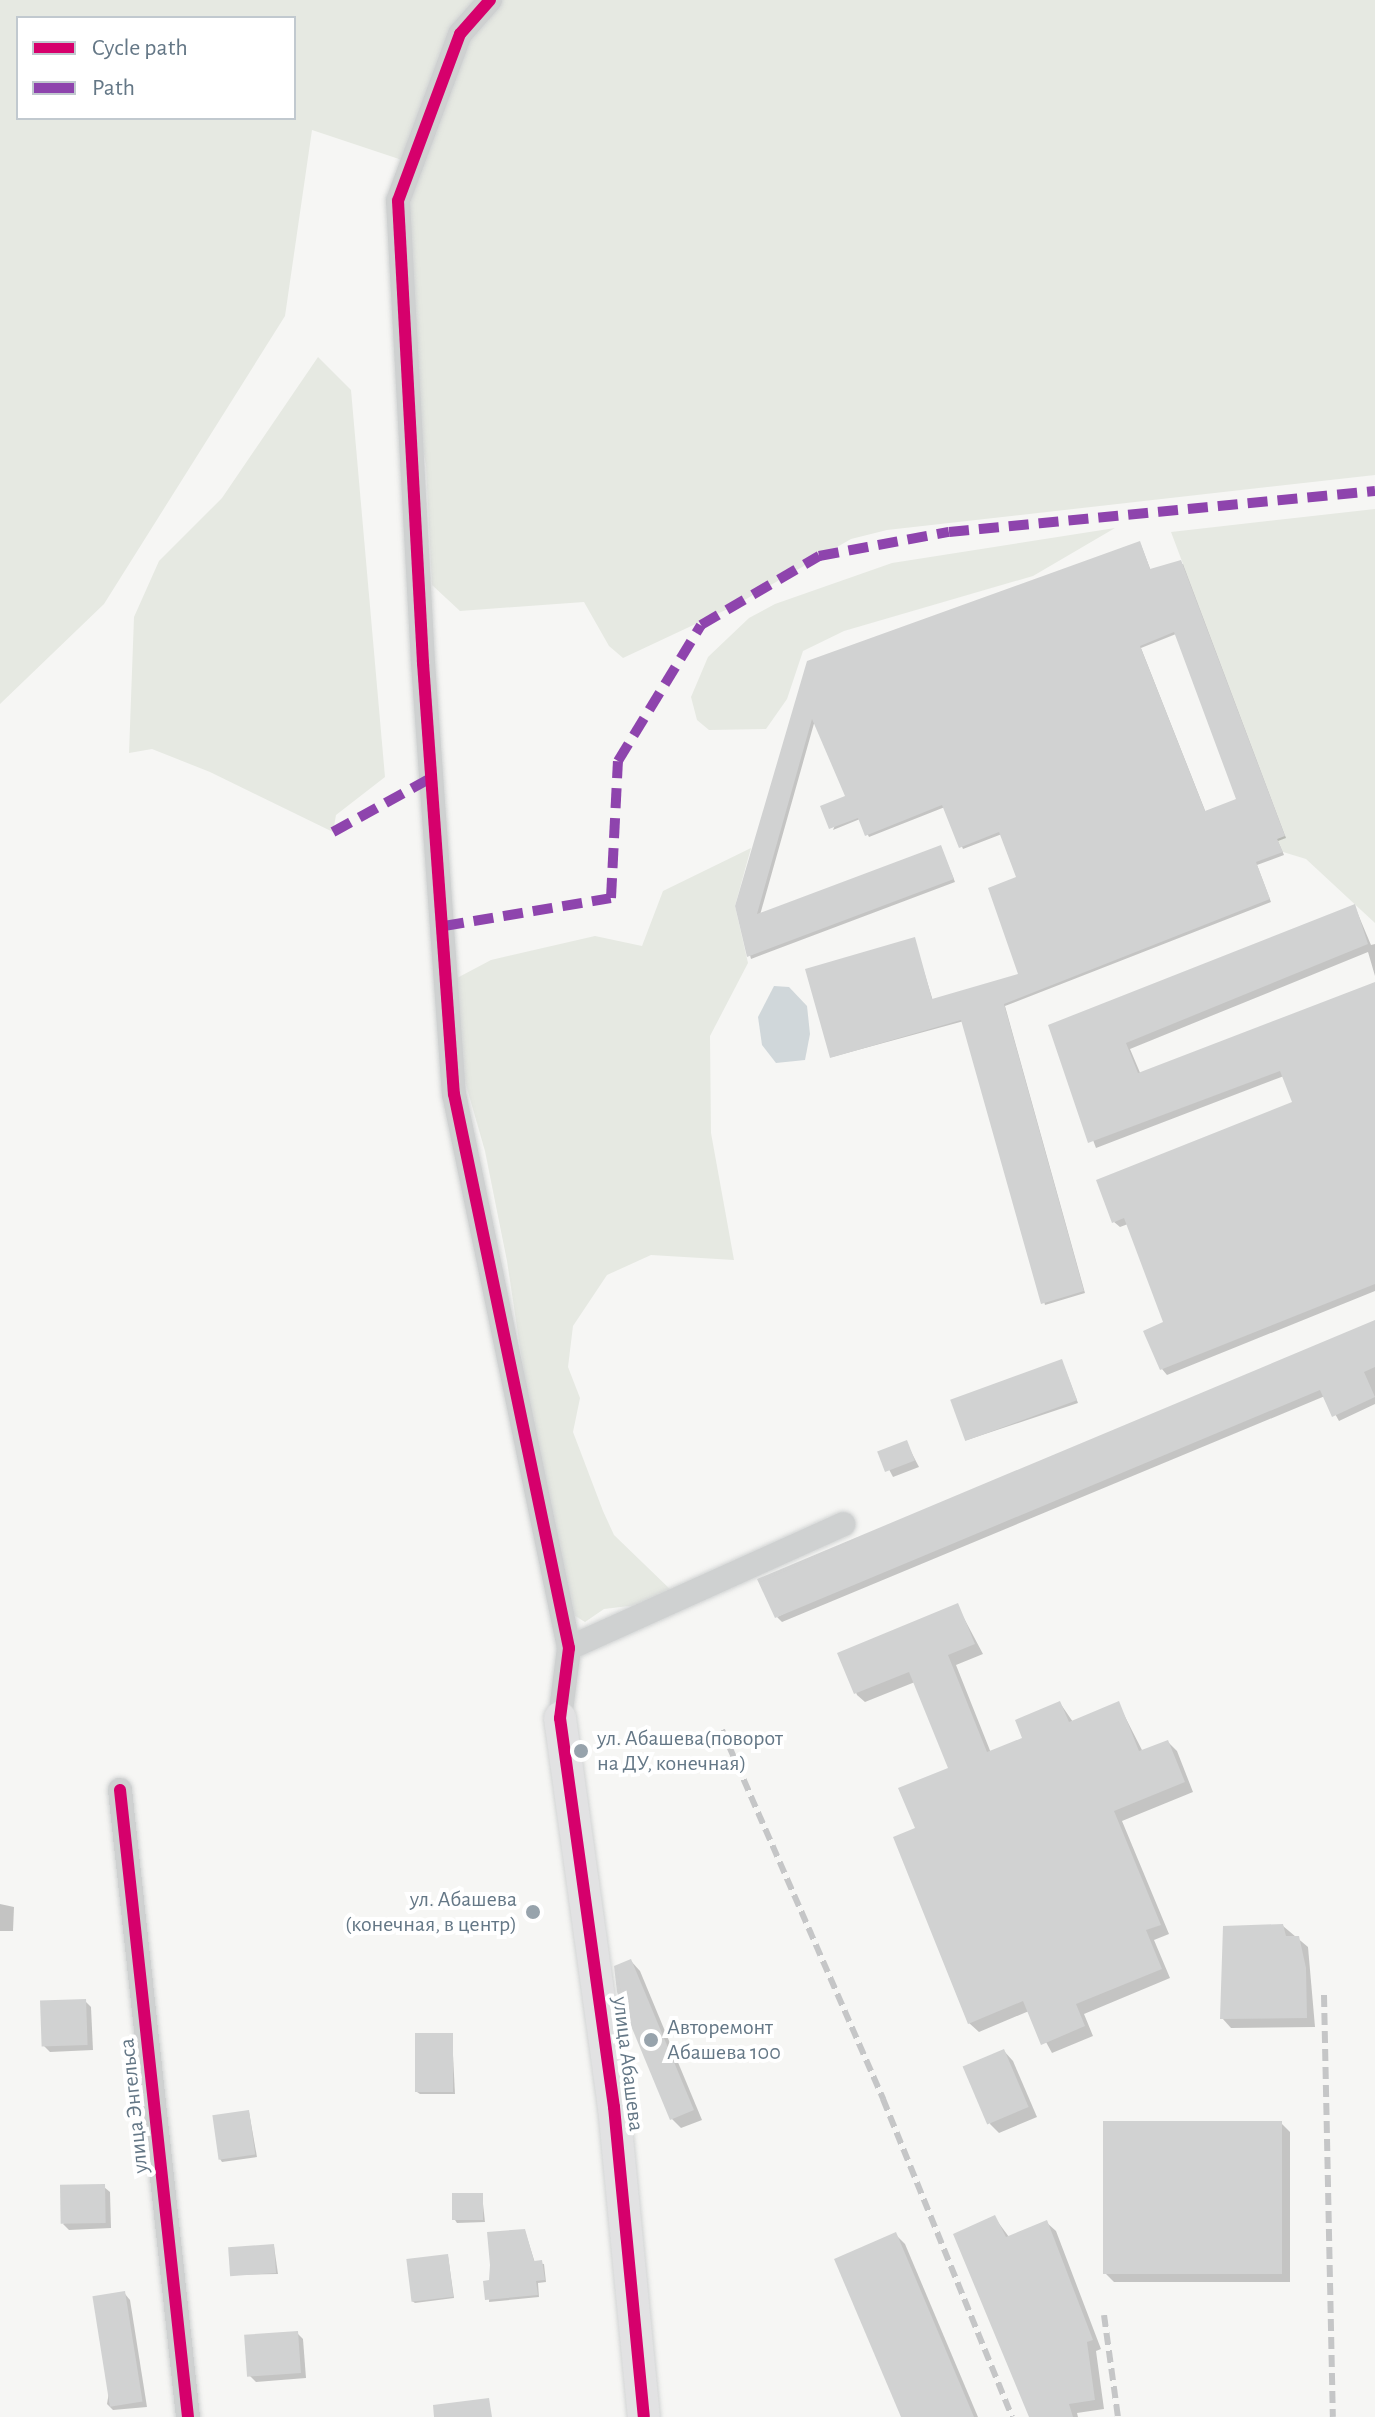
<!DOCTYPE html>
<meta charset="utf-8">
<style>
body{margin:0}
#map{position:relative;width:1375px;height:2417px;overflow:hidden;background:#f6f6f4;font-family:"Alegreya Sans",sans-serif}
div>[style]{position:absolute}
.green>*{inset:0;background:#e6e9e2}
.water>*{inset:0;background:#d0d7da}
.shadow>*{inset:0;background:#0003}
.building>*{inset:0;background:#d1d2d2;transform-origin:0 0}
.roads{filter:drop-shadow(0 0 2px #d2d4d4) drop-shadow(0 0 2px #d2d4d4)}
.street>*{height:24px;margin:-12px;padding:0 12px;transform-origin:12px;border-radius:12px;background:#cfd1d1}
.secondary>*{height:32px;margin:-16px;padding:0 16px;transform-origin:16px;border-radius:16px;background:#e2e2e3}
.rail>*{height:6px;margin-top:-3px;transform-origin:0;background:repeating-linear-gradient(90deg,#c5c6c7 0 12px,transparent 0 18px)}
.quiet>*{height:10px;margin-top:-5px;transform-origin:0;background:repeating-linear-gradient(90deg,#8e44ad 0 20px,transparent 0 30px)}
.cycleway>*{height:12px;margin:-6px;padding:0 6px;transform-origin:6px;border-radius:6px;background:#d6006c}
.dots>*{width:22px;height:22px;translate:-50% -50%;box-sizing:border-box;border:4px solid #fff;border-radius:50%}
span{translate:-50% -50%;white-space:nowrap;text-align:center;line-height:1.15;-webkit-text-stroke:8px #fff;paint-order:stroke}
.poi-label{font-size:22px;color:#647786}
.left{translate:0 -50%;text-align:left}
.right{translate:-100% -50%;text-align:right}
.street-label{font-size:22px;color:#647786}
.legend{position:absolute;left:16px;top:16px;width:280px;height:104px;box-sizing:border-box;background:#fff;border:2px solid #c1c9cf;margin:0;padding:10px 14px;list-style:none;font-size:24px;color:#647786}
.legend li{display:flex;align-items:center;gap:16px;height:40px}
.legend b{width:40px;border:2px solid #c1c9cf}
</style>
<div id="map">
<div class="green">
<i style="clip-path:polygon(evenodd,0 0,1375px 0,1375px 475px,887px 530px,851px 539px,734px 606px,623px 658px,609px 646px,584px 602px,460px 611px,432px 585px,426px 465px,406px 362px,398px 201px,411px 163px,312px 130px,285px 316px,104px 604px,0 704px,0 0,18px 18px,294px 18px,294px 118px,18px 118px,18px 18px)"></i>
<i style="clip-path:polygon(318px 357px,351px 390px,385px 777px,336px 815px,333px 832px,210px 772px,152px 749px,129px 753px,134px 617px,159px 561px,222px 498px)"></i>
<i style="clip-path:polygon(1375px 509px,1375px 923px,1306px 859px,1283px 852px,1277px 839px,1285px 835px,1171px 532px)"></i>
<i style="clip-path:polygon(1115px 528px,1033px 576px,844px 631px,803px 651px,787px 699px,766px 729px,709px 730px,697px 720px,691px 697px,708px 657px,749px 618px,775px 604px,892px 563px)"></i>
<i style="clip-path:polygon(751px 848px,735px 906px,748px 963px,710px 1036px,711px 1133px,734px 1260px,651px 1255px,607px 1275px,573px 1326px,568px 1367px,580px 1398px,573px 1432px,603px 1511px,614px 1535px,673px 1592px,654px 1603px,604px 1609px,585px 1622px,572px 1614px,535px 1447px,507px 1261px,485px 1151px,464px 1078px,457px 978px,491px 960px,595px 936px,642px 946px,663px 891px)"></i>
</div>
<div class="water">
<i style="clip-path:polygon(774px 986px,789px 987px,807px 1006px,810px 1034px,805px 1060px,776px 1063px,762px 1045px,758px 1017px)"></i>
</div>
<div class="shadow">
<i style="clip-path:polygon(evenodd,1141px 545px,1151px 571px,1183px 564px,1286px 838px,1278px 841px,1284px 855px,1257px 865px,1271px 902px,1005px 1006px,1085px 1293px,1045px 1305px,964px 1021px,832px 1057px,914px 939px,933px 1001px,1021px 976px,1019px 878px,1002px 834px,963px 849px,945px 807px,869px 837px,860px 819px,833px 830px,847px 797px,815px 720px,760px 915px,941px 847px,955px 882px,751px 959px,737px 906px,808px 662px,1141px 545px,1176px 634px,1238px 801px,1206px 813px,1141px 648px,1176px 634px)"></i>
<i style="clip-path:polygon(1355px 907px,1371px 945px,1375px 944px,1375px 976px,1368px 952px,1130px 1049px,1141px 1075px,1375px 984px,1375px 1291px,1167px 1375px,1162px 1369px,1165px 1323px,1128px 1224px,1120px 1227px,1114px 1222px,1294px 1103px,1284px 1076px,1096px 1148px,1050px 1026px)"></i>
<i style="clip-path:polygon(1375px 1323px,1375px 1404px,1339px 1421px,1325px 1396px,782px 1622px,777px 1617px)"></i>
<i style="clip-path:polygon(1062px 1361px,1078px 1403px,967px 1440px)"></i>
<i style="clip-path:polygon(906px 1442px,919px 1467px,893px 1477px,880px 1452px)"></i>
<i style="clip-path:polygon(957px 1605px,983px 1654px,956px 1665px,991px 1753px,1025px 1739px,1017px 1721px,1060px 1703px,1073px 1722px,1118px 1703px,1143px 1752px,1168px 1742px,1177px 1751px,1193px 1792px,1122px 1821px,1169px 1934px,1154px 1940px,1170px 1978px,1084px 2014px,1093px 2036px,1052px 2053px,1029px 2011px,979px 2032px,969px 2023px,895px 1838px,917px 1829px,901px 1790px,951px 1769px,915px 1682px,865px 1702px,857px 1695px,917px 1666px,857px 1695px,840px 1654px)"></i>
<i style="clip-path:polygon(0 1904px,14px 1907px,13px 1931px,0 1931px)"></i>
<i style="clip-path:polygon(1283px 1926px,1308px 1947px,1315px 2027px,1231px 2028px,1222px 2018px)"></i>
<i style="clip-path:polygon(631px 1961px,640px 1971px,702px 2120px,681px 2128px,672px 2119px)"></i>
<i style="clip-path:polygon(85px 2001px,91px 2007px,93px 2050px,50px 2052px,44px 2046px)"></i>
<i style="clip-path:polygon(452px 2035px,455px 2094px,420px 2094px,417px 2092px)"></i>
<i style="clip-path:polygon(1004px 2051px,1013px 2061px,1037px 2117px,999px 2133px,990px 2124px)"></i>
<i style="clip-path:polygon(249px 2112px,257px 2157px,222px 2162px,220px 2159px)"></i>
<i style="clip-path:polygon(1281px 2123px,1290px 2132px,1290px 2282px,1114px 2282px,1105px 2273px)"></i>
<i style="clip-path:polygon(104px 2187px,110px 2192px,111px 2228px,69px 2230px,63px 2224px)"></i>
<i style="clip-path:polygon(482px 2195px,485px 2222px,457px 2223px,455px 2220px)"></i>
<i style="clip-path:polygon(995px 2218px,1009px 2237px,1046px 2222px,1056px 2231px,1101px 2349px,1096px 2351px,1104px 2409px,1077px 2413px,1078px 2417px,1031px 2417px)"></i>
<i style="clip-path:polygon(525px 2231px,535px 2263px,544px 2264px,546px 2282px,538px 2283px,539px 2297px,489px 2302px,490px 2282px)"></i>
<i style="clip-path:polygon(895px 2234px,905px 2244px,978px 2417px,903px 2417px)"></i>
<i style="clip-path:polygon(274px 2246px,278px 2274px,232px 2275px)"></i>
<i style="clip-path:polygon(448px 2256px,454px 2298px,415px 2303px,412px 2301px)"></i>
<i style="clip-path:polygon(125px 2294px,130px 2300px,147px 2407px,113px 2410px,107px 2404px)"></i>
<i style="clip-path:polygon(297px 2333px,303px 2339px,306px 2378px,256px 2382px,250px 2376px)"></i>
</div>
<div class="building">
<i style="clip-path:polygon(evenodd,1140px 541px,1150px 569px,1181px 560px,1285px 836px,1277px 839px,1283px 852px,1256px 862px,1270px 899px,1004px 1004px,1084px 1291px,1041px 1304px,961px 1020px,830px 1058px,805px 969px,915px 937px,932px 999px,1018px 974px,988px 888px,1016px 877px,999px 832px,959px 848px,942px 805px,865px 836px,858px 818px,829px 829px,820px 806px,845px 796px,812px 719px,757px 914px,941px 845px,954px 879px,747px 957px,735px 906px,807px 661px,1140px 541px,1174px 632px,1236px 799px,1205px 811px,1140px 646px,1174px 632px)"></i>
<i style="clip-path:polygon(1355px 904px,1368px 944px,1126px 1043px,1138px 1073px,1375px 982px,1375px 1284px,1160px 1370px,1143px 1331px,1163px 1322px,1124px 1218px,1112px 1223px,1096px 1180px,1292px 1102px,1280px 1071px,1088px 1143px,1048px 1025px)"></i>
<i style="clip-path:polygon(1375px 1320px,1375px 1367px,1364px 1372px,1375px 1397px,1332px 1417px,1320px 1390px,775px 1618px,757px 1579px)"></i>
<i style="left:1062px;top:1359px;width:44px;height:119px;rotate:70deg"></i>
<i style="left:907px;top:1440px;width:22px;height:32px;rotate:69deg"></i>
<i style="clip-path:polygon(958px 1603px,975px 1644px,948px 1655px,987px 1752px,1022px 1738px,1015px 1720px,1060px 1701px,1069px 1722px,1119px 1701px,1139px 1751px,1168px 1740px,1185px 1782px,1114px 1811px,1161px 1925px,1146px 1930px,1162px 1969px,1076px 2004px,1085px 2026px,1041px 2045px,1023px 2001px,968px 2024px,893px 1837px,915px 1828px,898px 1788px,948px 1768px,909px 1672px,854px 1694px,837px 1653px)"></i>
<i style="clip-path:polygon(1283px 1924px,1286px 1936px,1299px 1936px,1306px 1968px,1307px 2018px,1220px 2019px,1223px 1926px)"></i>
<i style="clip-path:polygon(631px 1959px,694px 2110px,670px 2120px,617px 1992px,614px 1966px)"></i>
<i style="left:86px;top:1999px;width:46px;height:46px;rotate:88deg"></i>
<i style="left:415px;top:2033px;width:38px;height:59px"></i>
<i style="left:1004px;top:2049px;width:63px;height:45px;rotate:67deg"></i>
<i style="left:249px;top:2110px;width:45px;height:37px;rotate:82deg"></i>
<i style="left:1103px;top:2121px;width:179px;height:153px"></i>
<i style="left:105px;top:2184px;width:39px;height:45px;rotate:89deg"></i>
<i style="left:483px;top:2193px;width:27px;height:31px;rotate:90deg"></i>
<i style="clip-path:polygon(995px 2215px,1006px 2237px,1047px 2220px,1093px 2340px,1087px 2342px,1095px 2400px,1069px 2404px,1073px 2417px,1029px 2417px,953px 2234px)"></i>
<i style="clip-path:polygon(525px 2229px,534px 2261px,542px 2260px,545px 2280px,536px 2281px,538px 2295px,485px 2300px,483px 2281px,489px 2280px,490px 2265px,487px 2232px)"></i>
<i style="clip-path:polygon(896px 2232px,974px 2417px,901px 2417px,834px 2259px)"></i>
<i style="left:274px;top:2244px;width:29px;height:46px;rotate:86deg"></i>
<i style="left:448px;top:2254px;width:43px;height:42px;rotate:83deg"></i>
<i style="left:125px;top:2291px;width:112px;height:33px;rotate:81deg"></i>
<i style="left:298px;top:2331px;width:42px;height:54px;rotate:86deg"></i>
<i style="clip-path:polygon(489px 2398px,492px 2417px,434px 2417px,433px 2405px)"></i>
</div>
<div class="roads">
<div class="street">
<i style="left:490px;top:0;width:45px;rotate:131.4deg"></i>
<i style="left:460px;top:34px;width:178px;rotate:110.4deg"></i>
<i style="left:398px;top:201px;width:463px;rotate:86.9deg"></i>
<i style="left:423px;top:663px;width:432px;rotate:85.9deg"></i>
<i style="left:454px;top:1094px;width:566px;rotate:78.27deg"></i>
<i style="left:569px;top:1648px;width:71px;rotate:97.3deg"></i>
<i style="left:569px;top:1648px;width:301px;rotate:-24.3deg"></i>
<i style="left:120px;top:1790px;width:631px;rotate:83.81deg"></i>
</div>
<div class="secondary">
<i style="left:560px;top:1718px;width:393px;rotate:82.1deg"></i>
<i style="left:614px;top:2107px;width:311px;rotate:84.5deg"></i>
</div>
</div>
<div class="rail">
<i style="left:722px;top:1730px;width:403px;rotate:66.4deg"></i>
<i style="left:883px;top:2099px;width:343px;rotate:67.9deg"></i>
<i style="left:1324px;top:1995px;width:422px;rotate:88.8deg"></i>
<i style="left:1104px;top:2315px;width:103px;rotate:82.2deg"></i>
</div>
<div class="quiet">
<i style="left:333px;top:832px;width:112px;rotate:-28.9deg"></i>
<i style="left:444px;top:926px;width:169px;rotate:-9.5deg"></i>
<i style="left:611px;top:898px;width:137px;rotate:-87.1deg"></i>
<i style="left:618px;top:761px;width:159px;rotate:-58.6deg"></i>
<i style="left:701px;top:625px;width:137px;rotate:-30.3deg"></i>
<i style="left:819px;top:556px;width:132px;rotate:-10.5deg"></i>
<i style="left:949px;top:532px;width:428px;rotate:-5.5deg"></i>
</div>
<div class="cycleway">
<i style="left:490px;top:0;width:45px;rotate:131.4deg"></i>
<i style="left:460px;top:34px;width:178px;rotate:110.4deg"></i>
<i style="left:398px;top:201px;width:463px;rotate:86.9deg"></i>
<i style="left:423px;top:663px;width:432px;rotate:85.9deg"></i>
<i style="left:454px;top:1094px;width:566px;rotate:78.27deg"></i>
<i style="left:569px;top:1648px;width:71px;rotate:97.3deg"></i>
<i style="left:560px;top:1718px;width:393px;rotate:82.1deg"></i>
<i style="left:614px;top:2107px;width:311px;rotate:84.5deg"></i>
<i style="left:120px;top:1790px;width:631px;rotate:83.81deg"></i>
</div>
<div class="dots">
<i style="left:581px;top:1751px;background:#97a3ac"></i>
<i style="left:533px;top:1912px;background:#97a3ac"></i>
<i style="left:651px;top:2040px;background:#97a3ac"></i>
</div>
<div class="poi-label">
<span class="left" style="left:597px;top:1751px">ул. Абашева(поворот<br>на ДУ, конечная)</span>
<span class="right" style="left:517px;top:1912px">ул. Абашева<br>(конечная, в центр)</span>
<span class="left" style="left:667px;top:2040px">Авторемонт<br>Абашева 100</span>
</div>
<div class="street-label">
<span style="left:628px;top:2064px;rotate:83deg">улица Абашева</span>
<span style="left:134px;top:2106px;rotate:-96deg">улица Энгельса</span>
</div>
<ul class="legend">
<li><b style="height:10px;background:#d6006c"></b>Cycle path</li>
<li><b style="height:10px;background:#8e44ad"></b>Path</li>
</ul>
</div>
